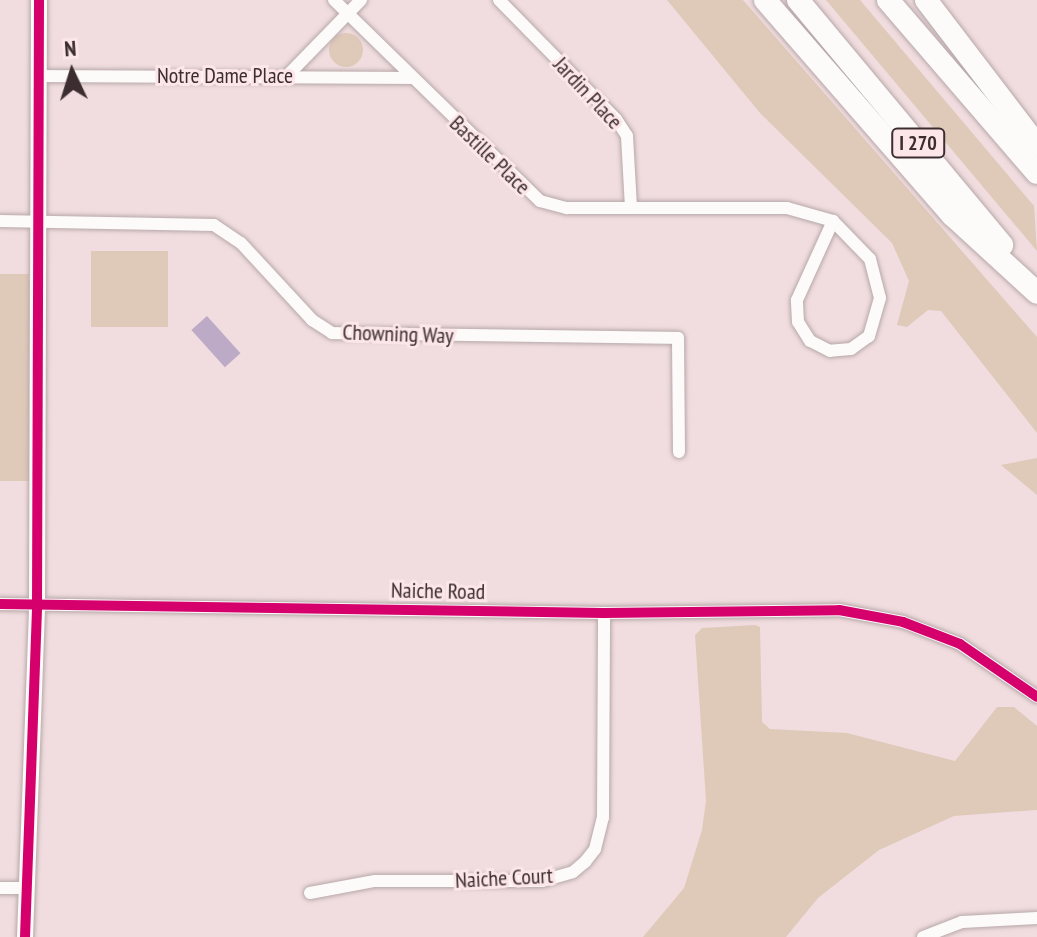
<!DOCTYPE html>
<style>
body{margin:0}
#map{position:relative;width:1037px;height:937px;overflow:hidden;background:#f1dddf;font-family:"PT Sans Narrow",sans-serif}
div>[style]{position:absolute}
.green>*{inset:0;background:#dfc9b9;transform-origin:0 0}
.round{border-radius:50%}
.water>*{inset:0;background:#bcaac6;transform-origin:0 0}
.roads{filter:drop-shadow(0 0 2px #b7a8a9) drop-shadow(0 0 2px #b7a8a9)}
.minor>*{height:12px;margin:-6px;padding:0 6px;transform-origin:6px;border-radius:6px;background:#fdfafa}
.tertiary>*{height:16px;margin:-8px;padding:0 8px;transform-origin:8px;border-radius:8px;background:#fdfafa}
.motorway>*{height:22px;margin:-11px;padding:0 11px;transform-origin:11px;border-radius:11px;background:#fdfafa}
.cycleway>*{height:10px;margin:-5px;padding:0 5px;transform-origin:5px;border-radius:5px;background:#d6006c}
span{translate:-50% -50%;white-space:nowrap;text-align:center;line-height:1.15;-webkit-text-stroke:6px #fce6e9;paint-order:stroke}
.shield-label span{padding:2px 6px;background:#fce6e9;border:2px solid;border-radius:6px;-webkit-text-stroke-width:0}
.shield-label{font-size:20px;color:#3c2e30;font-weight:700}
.street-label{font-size:22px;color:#3c2e30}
.north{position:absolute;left:32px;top:32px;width:80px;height:80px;-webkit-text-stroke:6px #fce6e9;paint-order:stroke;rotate:356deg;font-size:22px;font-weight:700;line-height:32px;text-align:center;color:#3c2e30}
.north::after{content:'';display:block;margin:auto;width:28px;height:36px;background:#3c2e30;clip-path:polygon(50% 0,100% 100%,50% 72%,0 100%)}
</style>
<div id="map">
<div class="green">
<i style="clip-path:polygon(667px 0,743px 0,1037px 337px,1037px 433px,941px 311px,928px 310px,907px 327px,897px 325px,909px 281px,892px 243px,760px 113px)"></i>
<i style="clip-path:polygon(826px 0,860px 0,1034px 206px,1037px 251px)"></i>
<i class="round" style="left:329px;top:33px;width:34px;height:34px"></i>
<i style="left:91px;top:251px;width:77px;height:76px"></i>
<i style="left:0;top:274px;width:29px;height:207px"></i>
<i style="clip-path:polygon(1037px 458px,1037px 495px,1001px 465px)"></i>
<i style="clip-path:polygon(755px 625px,760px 627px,762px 722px,770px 729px,847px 733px,955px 761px,997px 707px,1014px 707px,1037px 726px,1037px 810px,954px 816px,879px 850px,818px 898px,786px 937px,643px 937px,684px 888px,702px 830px,706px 801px,695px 635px,702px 628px)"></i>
</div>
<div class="water">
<i style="left:207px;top:316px;width:50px;height:21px;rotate:48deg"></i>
</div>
<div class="roads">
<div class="minor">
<i style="left:334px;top:0;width:288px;rotate:44.3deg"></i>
<i style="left:540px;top:201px;width:28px;rotate:15deg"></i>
<i style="left:567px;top:208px;width:220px"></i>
<i style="left:787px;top:208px;width:48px;rotate:15.8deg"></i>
<i style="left:499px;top:0;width:167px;rotate:45.5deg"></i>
<i style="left:616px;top:119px;width:20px;rotate:57deg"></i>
<i style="left:627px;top:136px;width:71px;rotate:86.8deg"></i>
<i style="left:39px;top:76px;width:372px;rotate:0.3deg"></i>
<i style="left:287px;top:76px;width:106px;rotate:-45.8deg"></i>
<i style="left:0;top:221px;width:214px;rotate:1.1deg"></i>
<i style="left:214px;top:225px;width:32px;rotate:34deg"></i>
<i style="left:241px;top:243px;width:105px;rotate:47.3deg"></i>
<i style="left:312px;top:320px;width:24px;rotate:33deg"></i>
<i style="left:332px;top:333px;width:346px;rotate:0.8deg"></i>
<i style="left:678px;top:338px;width:114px;rotate:89.5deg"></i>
<i style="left:833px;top:221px;width:53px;rotate:45.8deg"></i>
<i style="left:870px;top:259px;width:40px;rotate:75.6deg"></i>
<i style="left:880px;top:298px;width:40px;rotate:106deg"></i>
<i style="left:869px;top:336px;width:22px;rotate:144deg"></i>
<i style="left:851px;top:349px;width:21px;rotate:175deg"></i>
<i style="left:830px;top:351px;width:22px;rotate:-153deg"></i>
<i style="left:810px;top:341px;width:22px;rotate:-122deg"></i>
<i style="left:798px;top:322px;width:22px;rotate:-93deg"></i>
<i style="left:797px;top:300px;width:87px;rotate:-65.5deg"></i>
<i style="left:0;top:604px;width:604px;rotate:0.85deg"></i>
<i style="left:604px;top:613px;width:235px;rotate:-0.7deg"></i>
<i style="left:839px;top:610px;width:65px;rotate:10.6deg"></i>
<i style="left:903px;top:622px;width:61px;rotate:21.1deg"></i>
<i style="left:960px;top:644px;width:93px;rotate:34.5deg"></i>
<i style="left:0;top:888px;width:27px"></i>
<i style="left:310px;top:893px;width:66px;rotate:-10.5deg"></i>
<i style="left:375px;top:881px;width:167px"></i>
<i style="left:542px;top:881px;width:32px;rotate:-16deg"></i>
<i style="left:573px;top:872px;width:16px;rotate:-40deg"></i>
<i style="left:585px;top:862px;width:16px;rotate:-52deg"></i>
<i style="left:595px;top:849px;width:32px;rotate:-76deg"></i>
<i style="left:603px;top:818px;width:205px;rotate:-89.7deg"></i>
<i style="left:923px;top:937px;width:42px;rotate:-21deg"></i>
<i style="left:962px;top:922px;width:75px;rotate:-3.1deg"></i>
</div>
<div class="tertiary">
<i style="left:25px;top:937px;width:333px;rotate:-87.9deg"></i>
<i style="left:37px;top:604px;width:604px;rotate:-89.81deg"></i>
</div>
<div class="motorway">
<i style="left:765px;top:0;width:285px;rotate:49deg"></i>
<i style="left:952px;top:215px;width:115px;rotate:42.5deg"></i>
<i style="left:798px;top:0;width:319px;rotate:50.2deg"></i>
<i style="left:888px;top:0;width:228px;rotate:49.3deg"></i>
<i style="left:926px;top:0;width:183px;rotate:52.6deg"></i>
</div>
</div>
<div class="cycleway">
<i style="left:0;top:604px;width:604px;rotate:0.85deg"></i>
<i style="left:604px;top:613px;width:235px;rotate:-0.7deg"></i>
<i style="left:839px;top:610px;width:65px;rotate:10.6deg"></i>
<i style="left:903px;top:622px;width:61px;rotate:21.1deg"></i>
<i style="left:960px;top:644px;width:93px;rotate:34.5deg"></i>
<i style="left:25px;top:937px;width:333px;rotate:-87.9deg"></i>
<i style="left:37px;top:604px;width:604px;rotate:-89.81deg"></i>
</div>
<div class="shield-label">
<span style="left:918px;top:143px">I 270</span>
</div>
<div class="street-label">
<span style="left:225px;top:76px">Notre Dame Place</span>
<span style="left:588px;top:93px;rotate:47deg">Jardin Place</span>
<span style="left:490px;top:155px;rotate:44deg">Bastille Place</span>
<span style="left:398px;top:334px;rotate:2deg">Chowning Way</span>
<span style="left:438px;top:591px;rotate:1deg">Naiche Road</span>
<span style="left:504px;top:878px;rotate:-3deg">Naiche Court</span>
</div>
<div class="north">N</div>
</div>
